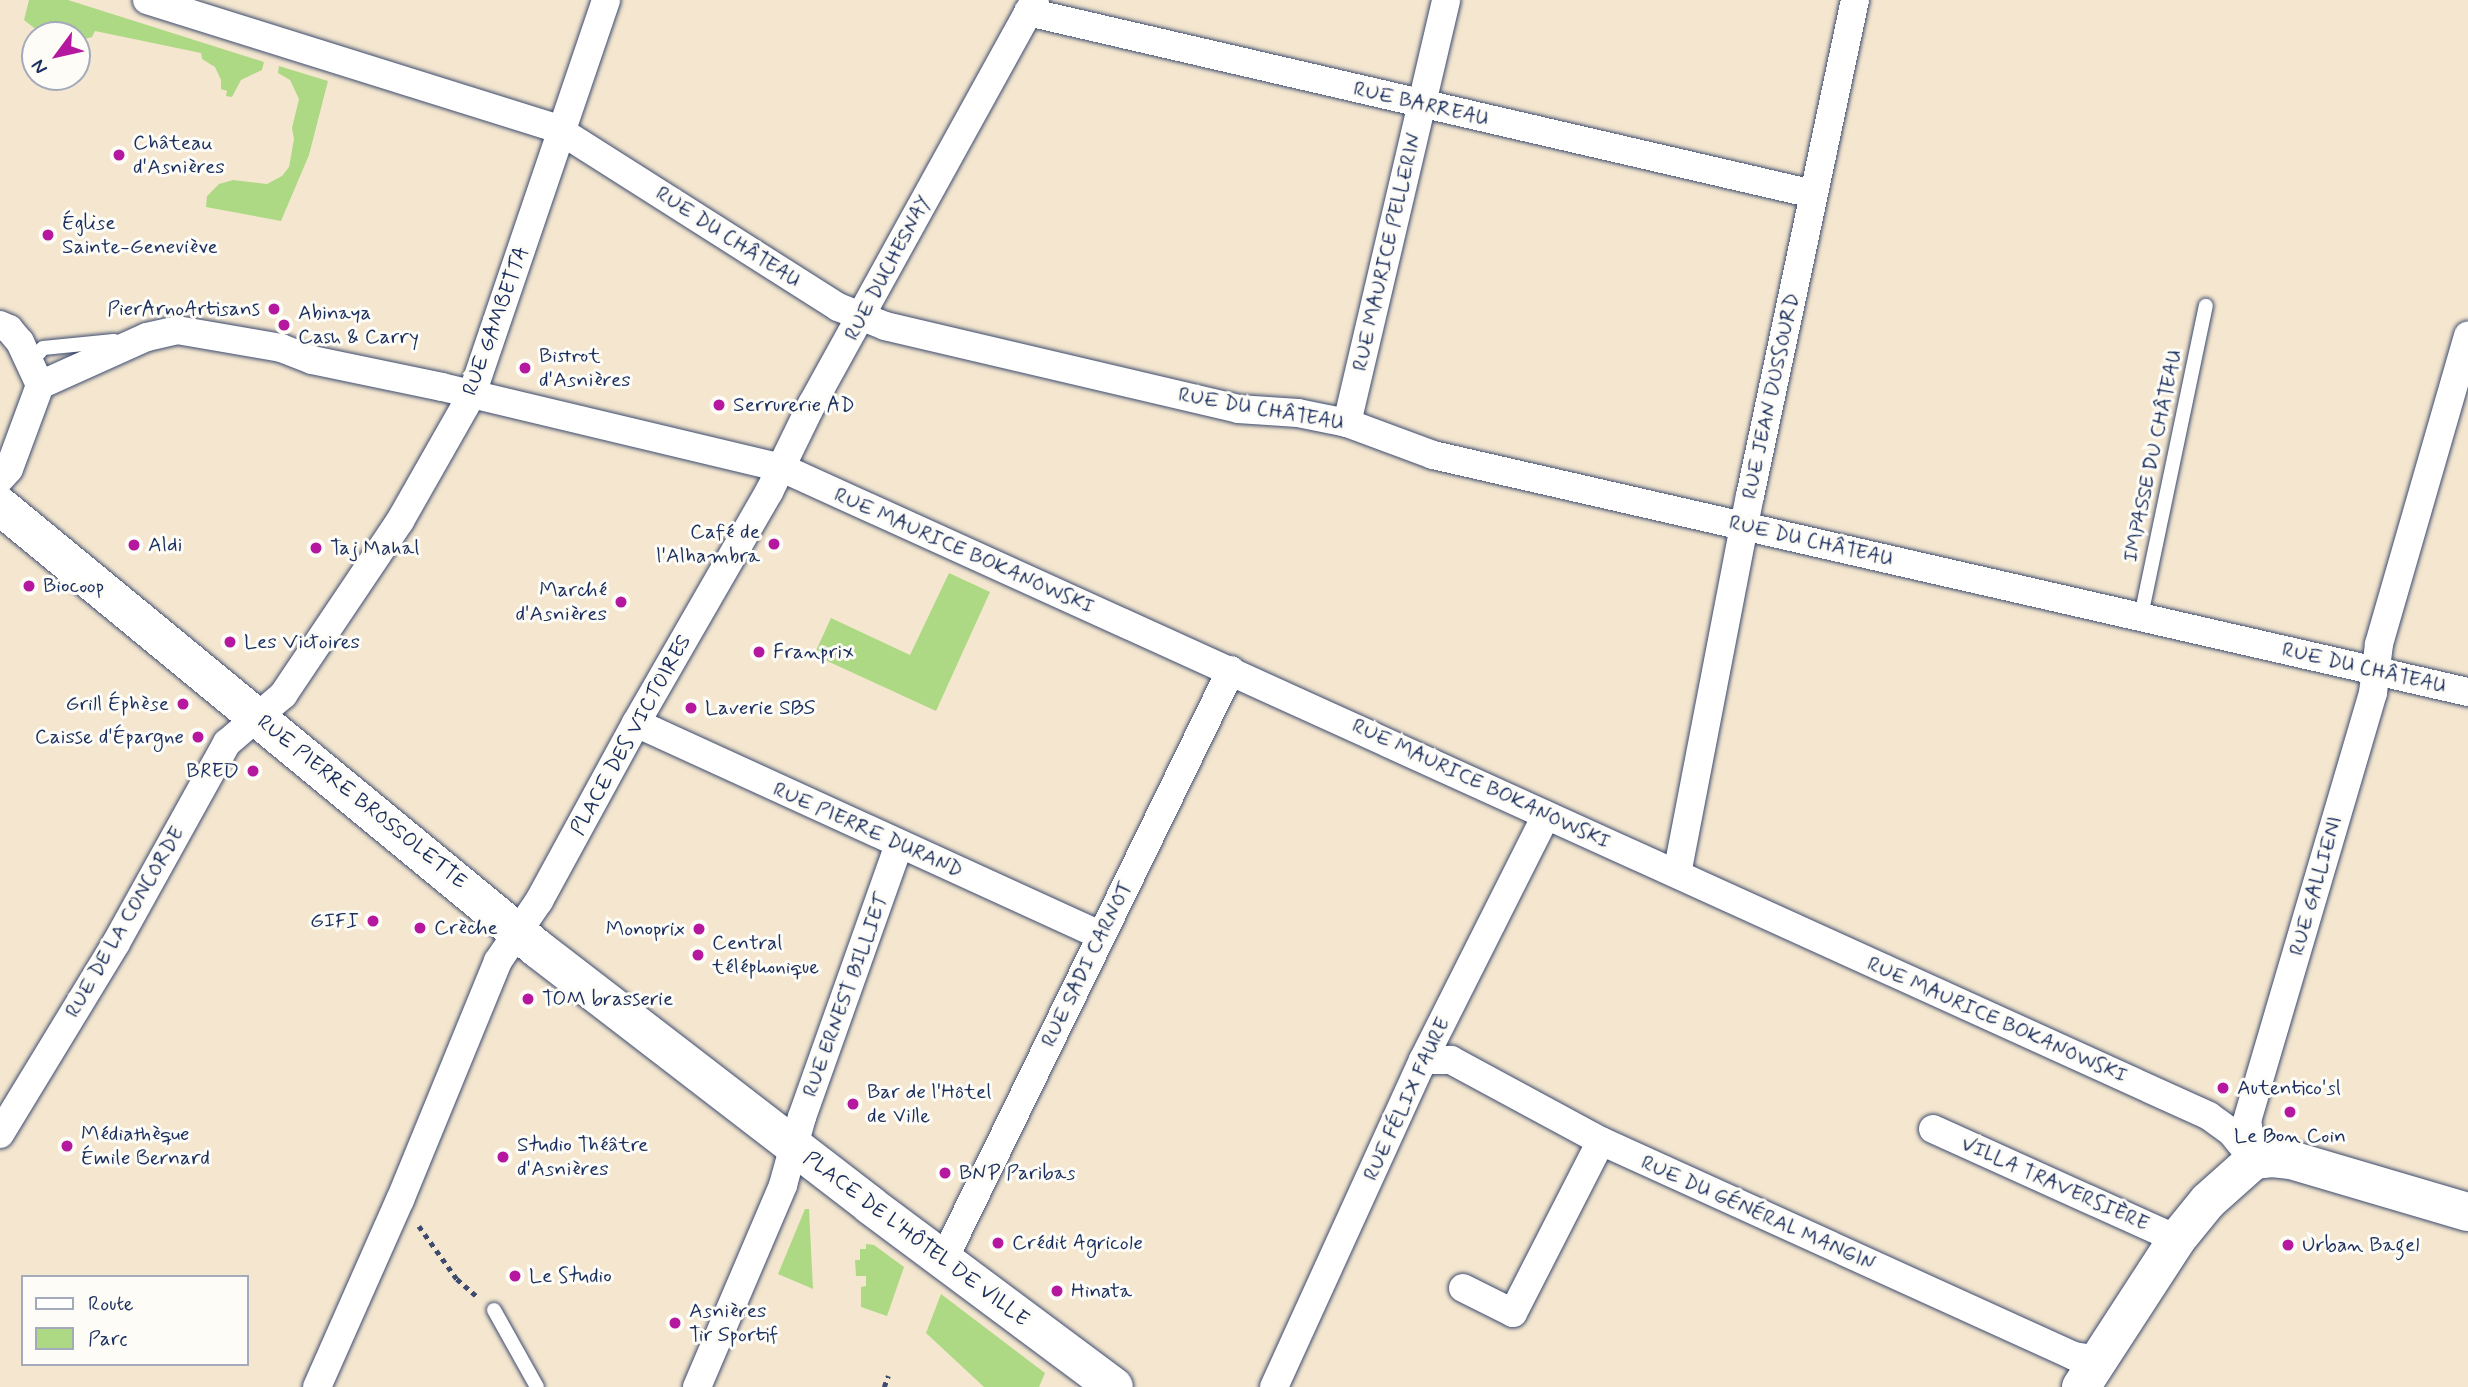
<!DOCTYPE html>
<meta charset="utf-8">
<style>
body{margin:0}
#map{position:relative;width:2468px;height:1387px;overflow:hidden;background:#f5e7cf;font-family:Mynerve,sans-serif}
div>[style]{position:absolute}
.green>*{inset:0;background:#add985}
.path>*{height:4.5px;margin-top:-2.25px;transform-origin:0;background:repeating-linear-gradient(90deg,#3c4b6f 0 5px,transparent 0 10px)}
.roads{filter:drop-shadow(0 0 2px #3c4b6f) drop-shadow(0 0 2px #3c4b6f)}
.lane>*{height:14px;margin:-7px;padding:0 7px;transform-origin:7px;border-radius:7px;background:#fff}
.street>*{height:28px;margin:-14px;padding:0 14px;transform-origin:14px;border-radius:14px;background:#fff}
.secondary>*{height:38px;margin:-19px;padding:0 19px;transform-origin:19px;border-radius:19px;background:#fff}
.dots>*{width:19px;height:19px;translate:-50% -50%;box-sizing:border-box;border:4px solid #fdfcf7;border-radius:50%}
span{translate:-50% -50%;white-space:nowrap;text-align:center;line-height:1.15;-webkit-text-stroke:6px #fdfcf7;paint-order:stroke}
.street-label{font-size:21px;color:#1b2f5e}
.poi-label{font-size:21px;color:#1b2f5e}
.left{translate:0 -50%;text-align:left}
.right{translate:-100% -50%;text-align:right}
.legend{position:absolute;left:21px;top:1275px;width:228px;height:91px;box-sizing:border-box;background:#fdfcf7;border:2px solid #a3aaba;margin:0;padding:9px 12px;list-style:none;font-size:21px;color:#1b2f5e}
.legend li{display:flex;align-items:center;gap:14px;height:35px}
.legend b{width:35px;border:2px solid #a3aaba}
.north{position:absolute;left:21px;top:21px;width:70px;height:70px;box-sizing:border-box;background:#fdfcf7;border:2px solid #a3aaba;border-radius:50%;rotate:237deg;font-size:19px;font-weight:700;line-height:28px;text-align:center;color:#1b2f5e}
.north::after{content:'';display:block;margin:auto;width:24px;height:32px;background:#b5179e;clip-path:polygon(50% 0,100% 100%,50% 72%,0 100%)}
</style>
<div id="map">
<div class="green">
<i style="clip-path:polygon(29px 0,68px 0,264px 62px,262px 70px,241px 80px,232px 97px,226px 96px,227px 91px,221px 89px,221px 80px,215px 67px,202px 59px,201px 53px,95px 31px,92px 37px,77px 41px,77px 35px,43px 35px,24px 20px)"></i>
<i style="clip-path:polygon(279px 66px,328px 81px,309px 155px,281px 221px,206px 207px,207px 196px,219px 184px,233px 180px,267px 184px,282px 176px,289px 167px,294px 139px,292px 128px,299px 99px,290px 80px,278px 73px)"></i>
<i style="clip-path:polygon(949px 573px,990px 592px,936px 711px,814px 655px,831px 618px,910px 655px)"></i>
<i style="clip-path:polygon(805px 1209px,809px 1209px,813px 1289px,778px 1274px)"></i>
<i style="clip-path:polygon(866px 1244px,874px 1245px,904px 1267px,887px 1316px,861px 1307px,861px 1287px,866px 1286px,866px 1276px,856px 1276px,855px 1260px,860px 1260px,860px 1249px,866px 1249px)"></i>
<i style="clip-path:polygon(941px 1294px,1045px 1373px,1039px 1387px,984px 1387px,926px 1333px)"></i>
</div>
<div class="path">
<i style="left:419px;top:1226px;width:65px;rotate:54.4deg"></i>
<i style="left:457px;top:1279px;width:28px;rotate:41deg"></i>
<i style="left:884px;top:1387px;width:12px;rotate:-70deg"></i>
</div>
<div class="roads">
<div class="lane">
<i style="left:31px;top:362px;width:18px;rotate:-49deg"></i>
<i style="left:43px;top:348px;width:71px;rotate:-5.6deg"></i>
<i style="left:114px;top:341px;width:5px;rotate:22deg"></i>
<i style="left:2141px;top:616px;width:317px;rotate:-78.2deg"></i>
<i style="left:494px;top:1310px;width:88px;rotate:60.8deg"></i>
</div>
<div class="street">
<i style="left:147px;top:0;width:429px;rotate:17.4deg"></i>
<i style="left:556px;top:128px;width:334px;rotate:32.4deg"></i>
<i style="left:838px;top:307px;width:51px;rotate:22deg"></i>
<i style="left:885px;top:326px;width:363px;rotate:13.2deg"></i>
<i style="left:1238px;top:409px;width:60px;rotate:3.8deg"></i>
<i style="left:1298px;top:413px;width:50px;rotate:11.5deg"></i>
<i style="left:1347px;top:423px;width:92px;rotate:20.4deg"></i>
<i style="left:1433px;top:455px;width:1062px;rotate:12.9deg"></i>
<i style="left:1028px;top:12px;width:806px;rotate:13.05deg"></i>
<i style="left:0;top:325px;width:10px;rotate:24deg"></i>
<i style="left:9px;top:329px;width:17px;rotate:50deg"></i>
<i style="left:20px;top:342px;width:47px;rotate:65.1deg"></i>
<i style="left:40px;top:385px;width:117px;rotate:-24.2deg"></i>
<i style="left:147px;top:337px;width:31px;rotate:-13deg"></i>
<i style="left:177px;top:330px;width:106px;rotate:9.8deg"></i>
<i style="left:281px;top:348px;width:33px;rotate:21deg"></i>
<i style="left:312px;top:360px;width:133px;rotate:11.7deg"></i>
<i style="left:442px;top:387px;width:350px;rotate:13.4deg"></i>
<i style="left:782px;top:468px;width:1567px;rotate:24.42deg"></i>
<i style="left:2209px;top:1116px;width:29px;rotate:36deg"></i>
<i style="left:2232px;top:1133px;width:35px;rotate:51deg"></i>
<i style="left:1347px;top:423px;width:434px;rotate:-76.8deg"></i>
<i style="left:0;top:479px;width:13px;rotate:-48deg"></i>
<i style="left:9px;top:469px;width:90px;rotate:-69.7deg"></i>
<i style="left:636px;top:723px;width:510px;rotate:24.56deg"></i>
<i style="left:1677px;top:874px;width:385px;rotate:-79.1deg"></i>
<i style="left:1750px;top:496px;width:507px;rotate:-78.05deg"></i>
<i style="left:1423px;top:1060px;width:28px"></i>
<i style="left:1451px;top:1060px;width:170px;rotate:28.4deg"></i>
<i style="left:1601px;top:1141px;width:520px;rotate:24.44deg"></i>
<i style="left:2074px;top:1356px;width:24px;rotate:9deg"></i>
<i style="left:1933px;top:1129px;width:268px;rotate:24.3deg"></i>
<i style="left:0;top:1134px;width:223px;rotate:-58.7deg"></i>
<i style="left:116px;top:943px;width:229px;rotate:-61deg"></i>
<i style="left:227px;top:743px;width:74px;rotate:-40.6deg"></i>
<i style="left:283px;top:695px;width:210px;rotate:-56.1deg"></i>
<i style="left:400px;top:521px;width:146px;rotate:-60.4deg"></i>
<i style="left:472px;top:394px;width:416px;rotate:-71.2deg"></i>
<i style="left:2253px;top:1158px;width:37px;rotate:-99deg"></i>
<i style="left:2247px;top:1121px;width:446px;rotate:-73.6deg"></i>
<i style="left:2373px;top:693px;width:49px;rotate:-83deg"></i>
<i style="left:2379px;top:644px;width:321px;rotate:-73.9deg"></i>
<i style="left:944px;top:1259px;width:655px;rotate:-64.02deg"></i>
<i style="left:1463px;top:1288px;width:56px;rotate:26.6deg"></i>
<i style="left:1513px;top:1313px;width:193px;rotate:-62.9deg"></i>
<i style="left:317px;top:1387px;width:205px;rotate:-66.1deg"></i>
<i style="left:400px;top:1200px;width:258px;rotate:-67.7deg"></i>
<i style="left:498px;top:961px;width:73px;rotate:-55.7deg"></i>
<i style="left:539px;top:901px;width:203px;rotate:-61.4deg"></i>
<i style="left:636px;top:723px;width:267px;rotate:-60.1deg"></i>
<i style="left:769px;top:492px;width:98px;rotate:-64deg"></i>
<i style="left:812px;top:404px;width:461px;rotate:-61.1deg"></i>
<i style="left:697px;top:1387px;width:220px;rotate:-66.9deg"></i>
<i style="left:783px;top:1185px;width:71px;rotate:-74.4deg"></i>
<i style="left:802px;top:1117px;width:289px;rotate:-70.4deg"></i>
<i style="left:1274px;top:1387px;width:359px;rotate:-65.5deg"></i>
<i style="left:1423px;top:1060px;width:274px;rotate:-63.3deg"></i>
</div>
<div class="secondary">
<i style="left:0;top:506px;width:697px;rotate:39.47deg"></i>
<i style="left:538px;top:949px;width:419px;rotate:37.6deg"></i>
<i style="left:870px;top:1205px;width:304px;rotate:36.7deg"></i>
<i style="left:2081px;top:1387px;width:176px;rotate:-57deg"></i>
<i style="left:2177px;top:1239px;width:49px;rotate:-50.8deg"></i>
<i style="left:2208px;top:1201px;width:62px;rotate:-41.7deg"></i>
<i style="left:2254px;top:1160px;width:18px;rotate:-6deg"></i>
<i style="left:2272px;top:1158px;width:19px;rotate:6deg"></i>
<i style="left:2291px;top:1160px;width:184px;rotate:16.4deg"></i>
</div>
</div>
<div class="dots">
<i style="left:119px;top:155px;background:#b5179e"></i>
<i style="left:48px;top:235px;background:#b5179e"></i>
<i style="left:274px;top:309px;background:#b5179e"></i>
<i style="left:284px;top:325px;background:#b5179e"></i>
<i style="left:525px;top:368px;background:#b5179e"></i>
<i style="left:719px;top:405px;background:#b5179e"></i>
<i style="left:774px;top:544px;background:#b5179e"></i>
<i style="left:134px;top:545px;background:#b5179e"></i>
<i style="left:316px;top:548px;background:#b5179e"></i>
<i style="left:29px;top:586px;background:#b5179e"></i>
<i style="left:621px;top:602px;background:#b5179e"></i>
<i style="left:230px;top:642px;background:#b5179e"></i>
<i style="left:759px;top:652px;background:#b5179e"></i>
<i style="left:183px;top:704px;background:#b5179e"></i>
<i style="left:691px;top:708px;background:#b5179e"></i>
<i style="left:198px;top:737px;background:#b5179e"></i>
<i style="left:253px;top:771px;background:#b5179e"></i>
<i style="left:373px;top:921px;background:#b5179e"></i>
<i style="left:420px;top:928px;background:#b5179e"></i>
<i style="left:699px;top:929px;background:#b5179e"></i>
<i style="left:698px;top:955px;background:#b5179e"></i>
<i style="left:528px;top:999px;background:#b5179e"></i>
<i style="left:2223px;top:1088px;background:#b5179e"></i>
<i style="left:853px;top:1104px;background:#b5179e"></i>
<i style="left:2290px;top:1112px;background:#b5179e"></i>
<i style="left:67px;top:1146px;background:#b5179e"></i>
<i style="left:503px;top:1157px;background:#b5179e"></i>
<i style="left:945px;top:1173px;background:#b5179e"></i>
<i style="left:998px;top:1243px;background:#b5179e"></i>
<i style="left:2288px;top:1245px;background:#b5179e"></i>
<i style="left:515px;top:1276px;background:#b5179e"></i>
<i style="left:1057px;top:1291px;background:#b5179e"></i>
<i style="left:675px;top:1323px;background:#b5179e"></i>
</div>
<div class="street-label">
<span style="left:1421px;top:104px;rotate:13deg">RUE BARREAU</span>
<span style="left:728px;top:237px;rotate:33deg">RUE DU CHÂTEAU</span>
<span style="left:1387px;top:252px;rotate:-77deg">RUE MAURICE PELLERIN</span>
<span style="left:888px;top:268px;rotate:-62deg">RUE DUCHESNAY</span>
<span style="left:496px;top:321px;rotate:-70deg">RUE GAMBETTA</span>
<span style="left:1771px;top:396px;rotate:-78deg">RUE JEAN DUSSOURD</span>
<span style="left:1261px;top:409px;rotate:10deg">RUE DU CHÂTEAU</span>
<span style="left:2153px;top:456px;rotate:-78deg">IMPASSE DU CHÂTEAU</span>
<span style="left:1811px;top:541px;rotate:13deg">RUE DU CHÂTEAU</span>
<span style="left:964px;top:551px;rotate:24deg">RUE MAURICE BOKANOWSKI</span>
<span style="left:2364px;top:668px;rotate:13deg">RUE DU CHÂTEAU</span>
<span style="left:631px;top:735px;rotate:-61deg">PLACE DES VICTOIRES</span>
<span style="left:1481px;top:784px;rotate:25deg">RUE MAURICE BOKANOWSKI</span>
<span style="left:362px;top:802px;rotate:39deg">RUE PIERRE BROSSOLETTE</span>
<span style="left:868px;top:830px;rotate:24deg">RUE PIERRE DURAND</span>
<span style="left:2316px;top:886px;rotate:-74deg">RUE GALLIENI</span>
<span style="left:125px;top:922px;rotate:-60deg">RUE DE LA CONCORDE</span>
<span style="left:1087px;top:964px;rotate:-64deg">RUE SADI CARNOT</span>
<span style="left:846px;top:995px;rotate:-70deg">RUE ERNEST BILLIET</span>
<span style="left:1997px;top:1020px;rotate:24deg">RUE MAURICE BOKANOWSKI</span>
<span style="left:1407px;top:1099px;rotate:-65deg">RUE FÉLIX FAURE</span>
<span style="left:2055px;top:1184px;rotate:24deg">VILLA TRAVERSIÈRE</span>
<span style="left:1758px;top:1213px;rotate:24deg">RUE DU GÉNÉRAL MANGIN</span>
<span style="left:916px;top:1239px;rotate:37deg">PLACE DE L'HÔTEL DE VILLE</span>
</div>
<div class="poi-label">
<span class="left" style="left:133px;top:155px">Château<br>d'Asnières</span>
<span class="left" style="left:62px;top:235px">Église<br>Sainte-Geneviève</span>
<span class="right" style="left:260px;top:309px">PierArnoArtisans</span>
<span class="left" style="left:298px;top:325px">Abinaya<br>Cash &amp; Carry</span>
<span class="left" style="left:539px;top:368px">Bistrot<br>d'Asnières</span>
<span class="left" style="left:733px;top:405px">Serrurerie AD</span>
<span class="right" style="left:760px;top:544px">Café de<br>l'Alhambra</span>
<span class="left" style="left:148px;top:545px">Aldi</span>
<span class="left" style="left:330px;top:548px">Taj Mahal</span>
<span class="left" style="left:43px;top:586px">Biocoop</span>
<span class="right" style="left:607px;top:602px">Marché<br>d'Asnières</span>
<span class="left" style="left:244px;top:642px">Les Victoires</span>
<span class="left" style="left:773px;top:652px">Franprix</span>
<span class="right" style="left:169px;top:704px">Grill Éphèse</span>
<span class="left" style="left:705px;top:708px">Laverie SBS</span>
<span class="right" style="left:184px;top:737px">Caisse d'Épargne</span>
<span class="right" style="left:239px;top:771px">BRED</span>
<span class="right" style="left:359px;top:921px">GIFI</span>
<span class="left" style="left:434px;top:928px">Crèche</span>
<span class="right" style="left:685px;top:929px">Monoprix</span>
<span class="left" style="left:712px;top:955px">Central<br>téléphonique</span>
<span class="left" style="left:542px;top:999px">TOM brasserie</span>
<span class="left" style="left:2237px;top:1088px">Autentico'sl</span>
<span class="left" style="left:867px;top:1104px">Bar de l'Hôtel<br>de Ville</span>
<span class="left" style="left:81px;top:1146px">Médiathèque<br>Émile Bernard</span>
<span style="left:2290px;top:1136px">Le Bon Coin</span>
<span class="left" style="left:517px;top:1157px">Studio Théâtre<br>d'Asnières</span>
<span class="left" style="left:959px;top:1173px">BNP Paribas</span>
<span class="left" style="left:1012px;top:1243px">Crédit Agricole</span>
<span class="left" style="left:2302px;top:1245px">Urban Bagel</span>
<span class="left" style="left:529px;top:1276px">Le Studio</span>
<span class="left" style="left:1071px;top:1291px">Hinata</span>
<span class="left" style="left:689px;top:1323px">Asnières<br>Tir Sportif</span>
</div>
<ul class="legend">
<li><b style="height:9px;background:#fff"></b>Route</li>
<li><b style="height:19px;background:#add985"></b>Parc</li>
</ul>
<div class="north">N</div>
</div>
